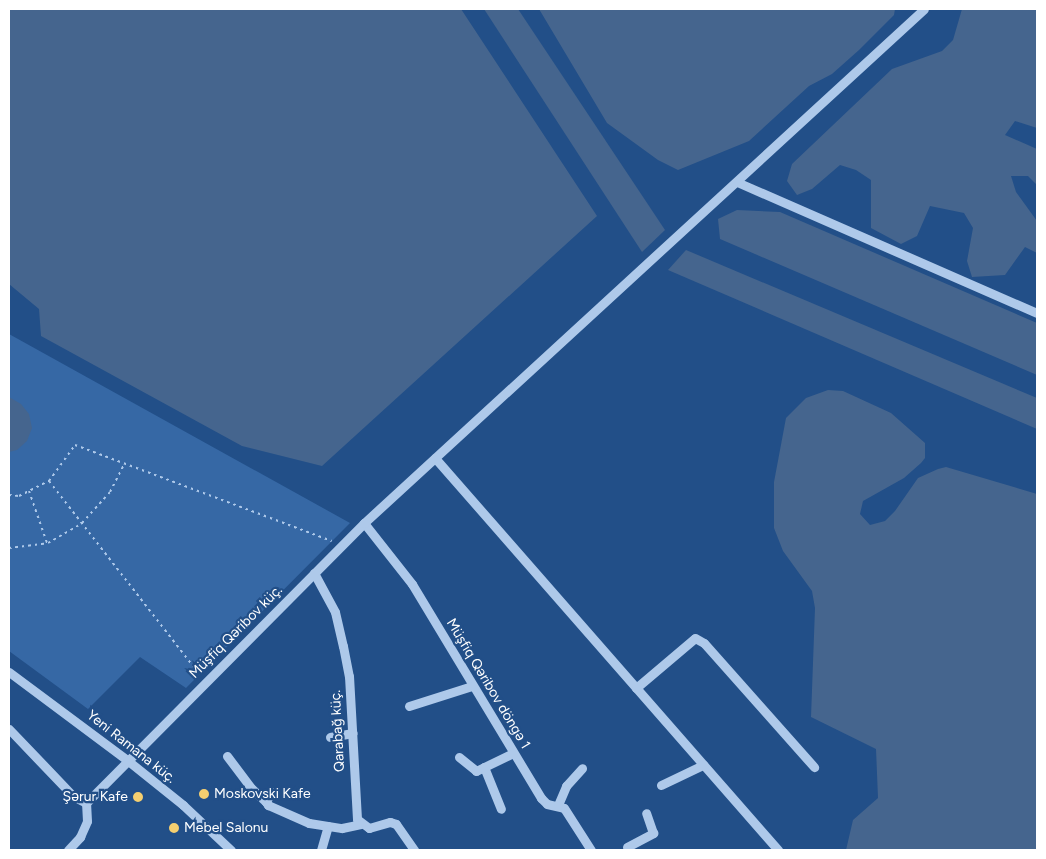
<!DOCTYPE html>
<meta charset="utf-8">
<style>
body{margin:0}
#map{position:relative;width:1046px;height:859px;overflow:hidden;background:#224f88;font-family:Figtree,sans-serif}
div>[style]{position:absolute}
.green>*{inset:0;background:#3668a5}
.water>*{inset:0;background:#45658e}
.path>*{height:2px;margin-top:-1px;transform-origin:0;background:repeating-linear-gradient(90deg,#aec9ea 0 2.5px,transparent 0 6.5px)}
.minor>*{height:9px;margin:-4.5px;padding:0 4.5px;transform-origin:4.5px;border-radius:4.5px;background:#aec9ea}
.dots>*{width:14px;height:14px;translate:-50% -50%;box-sizing:border-box;border:2px solid #224f88;border-radius:50%}
span{translate:-50% -50%;white-space:nowrap;text-align:center;line-height:1.15;-webkit-text-stroke:4.5px #224f88;paint-order:stroke}
.street-label{font-size:14px;color:#fff}
.poi-label{font-size:14px;color:#fff}
.left{translate:0 -50%;text-align:left}
.right{translate:-100% -50%;text-align:right}
.frame{position:absolute;inset:0;border:10px solid #fff;pointer-events:none}
</style>
<div id="map">
<div class="green">
<i style="clip-path:polygon(9px 334px,350px 523px,186px 688px,140px 657px,88px 709px,9px 651px)"></i>
</div>
<div class="water">
<i style="clip-path:polygon(9px 9px,461px 9px,597px 216px,322px 466px,242px 446px,41px 336px,39px 309px,9px 284px)"></i>
<i style="clip-path:polygon(484px 9px,518px 9px,665px 230px,642px 252px)"></i>
<i style="clip-path:polygon(539px 9px,895px 9px,894px 15px,859px 50px,832px 74px,809px 86px,749px 141px,678px 170px,658px 160px,607px 123px)"></i>
<i style="clip-path:polygon(962px 9px,1037px 9px,1037px 128px,1015px 121px,1005px 135px,1037px 149px,1037px 185px,1028px 176px,1011px 176px,1016px 192px,1037px 221px,1037px 253px,1025px 247px,1005px 275px,972px 277px,967px 261px,973px 228px,964px 213px,930px 206px,917px 236px,901px 244px,871px 228px,871px 180px,856px 170px,840px 165px,812px 189px,797px 195px,787px 181px,792px 164px,892px 69px,942px 51px,953px 40px)"></i>
<i style="clip-path:polygon(737px 210px,780px 212px,1037px 323px,1037px 375px,720px 239px,718px 219px)"></i>
<i style="clip-path:polygon(686px 250px,1037px 398px,1037px 429px,668px 270px)"></i>
<i style="clip-path:polygon(828px 390px,843px 391px,891px 413px,925px 443px,925px 458px,921px 463px,904px 478px,863px 501px,860px 514px,870px 525px,885px 521px,895px 511px,918px 478px,938px 469px,946px 467px,1037px 494px,1037px 850px,846px 850px,853px 820px,878px 798px,876px 749px,811px 717px,815px 608px,812px 591px,783px 551px,774px 528px,774px 482px,786px 418px,806px 398px)"></i>
<i style="clip-path:polygon(9px 397px,21px 404px,29px 414px,32px 428px,27px 441px,17px 450px,9px 452px)"></i>
</div>
<div class="path">
<i style="left:49px;top:481px;width:244px;rotate:52.1deg"></i>
<i style="left:29px;top:491px;width:55px;rotate:70.9deg"></i>
<i style="left:9px;top:495px;width:10px;rotate:6deg"></i>
<i style="left:19px;top:496px;width:34px;rotate:-27deg"></i>
<i style="left:49px;top:481px;width:44px;rotate:-54.2deg"></i>
<i style="left:75px;top:445px;width:274px;rotate:20.5deg"></i>
<i style="left:9px;top:548px;width:39px;rotate:-7deg"></i>
<i style="left:48px;top:543px;width:39px;rotate:-30deg"></i>
<i style="left:82px;top:523px;width:42px;rotate:-47.9deg"></i>
<i style="left:110px;top:492px;width:31px;rotate:-63deg"></i>
</div>
<div class="minor">
<i style="left:737px;top:182px;width:327px;rotate:23.6deg"></i>
<i style="left:435px;top:458px;width:521px;rotate:48.81deg"></i>
<i style="left:364px;top:523px;width:78px;rotate:51.8deg"></i>
<i style="left:412px;top:584px;width:250px;rotate:58.9deg"></i>
<i style="left:541px;top:798px;width:8px;rotate:45deg"></i>
<i style="left:547px;top:804px;width:17px;rotate:13deg"></i>
<i style="left:564px;top:808px;width:50px;rotate:57.3deg"></i>
<i style="left:314px;top:573px;width:44px;rotate:61.7deg"></i>
<i style="left:335px;top:612px;width:35px;rotate:77deg"></i>
<i style="left:343px;top:646px;width:31px;rotate:79deg"></i>
<i style="left:349px;top:676px;width:143px;rotate:86.8deg"></i>
<i style="left:357px;top:819px;width:15px;rotate:37deg"></i>
<i style="left:369px;top:828px;width:22px;rotate:-16deg"></i>
<i style="left:390px;top:822px;width:6px;rotate:18deg"></i>
<i style="left:396px;top:824px;width:32px;rotate:55deg"></i>
<i style="left:9px;top:672px;width:147px;rotate:36.7deg"></i>
<i style="left:127px;top:760px;width:72px;rotate:38.8deg"></i>
<i style="left:183px;top:805px;width:66px;rotate:43.2deg"></i>
<i style="left:636px;top:688px;width:77px;rotate:-40.3deg"></i>
<i style="left:695px;top:638px;width:10px;rotate:29deg"></i>
<i style="left:704px;top:643px;width:166px;rotate:48.4deg"></i>
<i style="left:409px;top:706px;width:66px;rotate:-17.6deg"></i>
<i style="left:9px;top:729px;width:93px;rotate:46.3deg"></i>
<i style="left:73px;top:796px;width:15px;rotate:28deg"></i>
<i style="left:330px;top:737px;width:23px;rotate:-10deg"></i>
<i style="left:227px;top:756px;width:39px;rotate:53deg"></i>
<i style="left:250px;top:787px;width:22px;rotate:43deg"></i>
<i style="left:459px;top:757px;width:22px;rotate:39deg"></i>
<i style="left:476px;top:771px;width:41px;rotate:-25.9deg"></i>
<i style="left:484px;top:767px;width:45px;rotate:68deg"></i>
<i style="left:661px;top:785px;width:47px;rotate:-25.5deg"></i>
<i style="left:271px;top:792px;width:11px;rotate:117deg"></i>
<i style="left:266px;top:802px;width:4px;rotate:56deg"></i>
<i style="left:268px;top:805px;width:45px;rotate:23.7deg"></i>
<i style="left:309px;top:823px;width:33px;rotate:9deg"></i>
<i style="left:342px;top:828px;width:19px;rotate:-12deg"></i>
<i style="left:558px;top:805px;width:21px;rotate:-67deg"></i>
<i style="left:566px;top:786px;width:24px;rotate:-48deg"></i>
<i style="left:627px;top:847px;width:30px;rotate:-28deg"></i>
<i style="left:653px;top:833px;width:21px;rotate:-109deg"></i>
<i style="left:68px;top:850px;width:18px;rotate:-47deg"></i>
<i style="left:80px;top:837px;width:17px;rotate:-66deg"></i>
<i style="left:87px;top:821px;width:18px;rotate:-93deg"></i>
<i style="left:86px;top:803px;width:395px;rotate:-45.2deg"></i>
<i style="left:364px;top:523px;width:760px;rotate:-42.55deg"></i>
<i style="left:321px;top:850px;width:25px;rotate:-74deg"></i>
</div>
<div class="dots">
<i style="left:204px;top:794px;background:#f5cf70"></i>
<i style="left:138px;top:797px;background:#f5cf70"></i>
<i style="left:174px;top:828px;background:#f5cf70"></i>
</div>
<div class="street-label">
<span style="left:236px;top:632px;rotate:-45deg">Müşfiq Qəribov küç.</span>
<span style="left:488px;top:684px;rotate:59deg">Müşfiq Qəribov döngə 1</span>
<span style="left:338px;top:731px;rotate:-93deg">Qarabağ küç.</span>
<span style="left:131px;top:747px;rotate:38deg">Yeni Ramana küç.</span>
</div>
<div class="poi-label">
<span class="left" style="left:214px;top:794px">Moskovski Kafe</span>
<span class="right" style="left:128px;top:797px">Şərur Kafe</span>
<span class="left" style="left:184px;top:828px">Mebel Salonu</span>
</div>
<div class="frame"></div>
</div>
